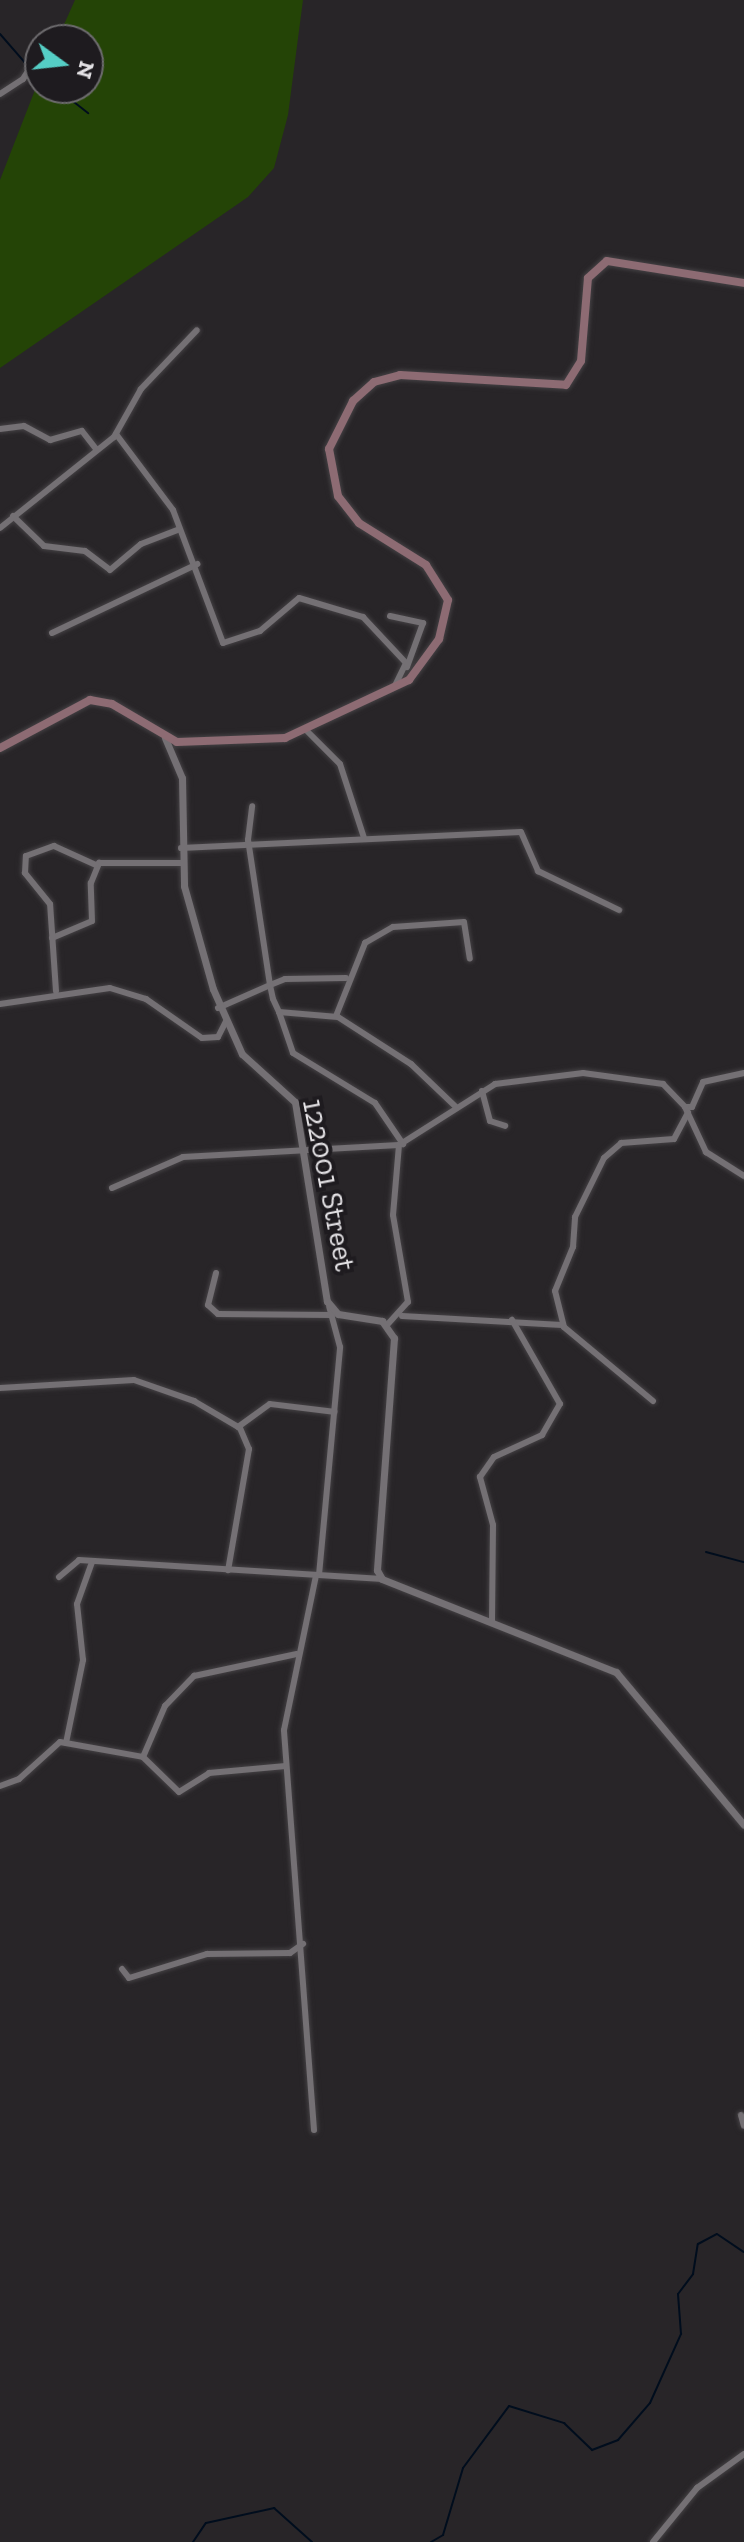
<!DOCTYPE html>
<style>
body{margin:0}
#map{position:relative;width:744px;height:2542px;overflow:hidden;background:#282528;font-family:"Zilla Slab",serif}
div>[style]{position:absolute}
.green>*{inset:0;background:#244406}
.stream>*{height:2px;margin:-1px;padding:0 1px;transform-origin:1px;border-radius:1px;background:#000d1d}
.roads{filter:drop-shadow(0 0 2px #444144) drop-shadow(0 0 2px #444144)}
.minor>*{height:6px;margin:-3px;padding:0 3px;transform-origin:3px;border-radius:3px;background:#747074}
.tertiary>*{height:7px;margin:-3.5px;padding:0 3.5px;transform-origin:3.5px;border-radius:3.5px;background:#747074}
.secondary>*{height:8px;margin:-4px;padding:0 4px;transform-origin:4px;border-radius:4px;background:#8d6b73}
span{translate:-50% -50%;white-space:nowrap;text-align:center;line-height:1.15;-webkit-text-stroke:8px #1e1b1f;paint-order:stroke}
.street-label{font-size:30px;color:#e4e2e5}
.north{position:absolute;left:24px;top:24px;width:80px;height:80px;box-sizing:border-box;background:#1e1b1f;border:2px solid #6d6b6e;border-radius:50%;rotate:105deg;font-size:22px;font-weight:700;line-height:32px;text-align:center;color:#e4e2e5}
.north::after{content:'';display:block;margin:auto;width:28px;height:36px;background:#55cec5;clip-path:polygon(50% 0,100% 100%,50% 72%,0 100%)}
</style>
<div id="map">
<div class="green">
<i style="clip-path:polygon(75px 0,303px 0,288px 115px,274px 168px,248px 197px,0 368px,0 180px,40px 77px,40px 88px,88px 88px,88px 40px,57px 40px)"></i>
</div>
<div class="stream">
<i style="left:0;top:34px;width:40px;rotate:49deg"></i>
<i style="left:33px;top:71px;width:9px;rotate:36deg"></i>
<i style="left:56px;top:88px;width:41px;rotate:38deg"></i>
<i style="left:706px;top:1552px;width:39px;rotate:15deg"></i>
<i style="left:193px;top:2542px;width:23px;rotate:-56deg"></i>
<i style="left:206px;top:2523px;width:70px;rotate:-12.4deg"></i>
<i style="left:274px;top:2508px;width:51px;rotate:41.8deg"></i>
<i style="left:431px;top:2542px;width:14px;rotate:-30deg"></i>
<i style="left:443px;top:2535px;width:70px;rotate:-73.4deg"></i>
<i style="left:463px;top:2468px;width:77px;rotate:-53.4deg"></i>
<i style="left:509px;top:2406px;width:58px;rotate:17.2deg"></i>
<i style="left:564px;top:2423px;width:39px;rotate:44deg"></i>
<i style="left:592px;top:2450px;width:28px;rotate:-21deg"></i>
<i style="left:618px;top:2440px;width:49px;rotate:-49.1deg"></i>
<i style="left:650px;top:2403px;width:76px;rotate:-65.8deg"></i>
<i style="left:681px;top:2334px;width:40px;rotate:-94.3deg"></i>
<i style="left:678px;top:2294px;width:25px;rotate:-53deg"></i>
<i style="left:693px;top:2274px;width:30px;rotate:-81deg"></i>
<i style="left:698px;top:2244px;width:21px;rotate:-28deg"></i>
<i style="left:717px;top:2234px;width:32px;rotate:34deg"></i>
</div>
<div class="roads">
<div class="minor">
<i style="left:0;top:94px;width:27px;rotate:-33deg"></i>
<i style="left:23px;top:79px;width:31px;rotate:-57deg"></i>
<i style="left:0;top:429px;width:24px;rotate:-7deg"></i>
<i style="left:24px;top:426px;width:30px;rotate:28deg"></i>
<i style="left:50px;top:440px;width:33px;rotate:-16deg"></i>
<i style="left:82px;top:431px;width:23px;rotate:52deg"></i>
<i style="left:116px;top:434px;width:95px;rotate:53.1deg"></i>
<i style="left:173px;top:510px;width:142px;rotate:69.4deg"></i>
<i style="left:223px;top:643px;width:39px;rotate:-18deg"></i>
<i style="left:260px;top:631px;width:51px;rotate:-40.2deg"></i>
<i style="left:299px;top:598px;width:67px;rotate:16.5deg"></i>
<i style="left:363px;top:617px;width:63px;rotate:46.9deg"></i>
<i style="left:406px;top:663px;width:25px;rotate:116deg"></i>
<i style="left:13px;top:516px;width:43px;rotate:44.1deg"></i>
<i style="left:44px;top:546px;width:41px;rotate:7deg"></i>
<i style="left:85px;top:551px;width:31px;rotate:37deg"></i>
<i style="left:110px;top:570px;width:40px;rotate:-40deg"></i>
<i style="left:141px;top:544px;width:40px;rotate:-21deg"></i>
<i style="left:0;top:528px;width:146px;rotate:-38.6deg"></i>
<i style="left:114px;top:437px;width:55px;rotate:-60.6deg"></i>
<i style="left:141px;top:389px;width:81px;rotate:-46.5deg"></i>
<i style="left:390px;top:616px;width:34px;rotate:12deg"></i>
<i style="left:423px;top:623px;width:47px;rotate:110deg"></i>
<i style="left:52px;top:633px;width:161px;rotate:-25.4deg"></i>
<i style="left:308px;top:732px;width:45px;rotate:45deg"></i>
<i style="left:340px;top:764px;width:78px;rotate:72deg"></i>
<i style="left:181px;top:848px;width:340px;rotate:-2.7deg"></i>
<i style="left:521px;top:832px;width:43px;rotate:66.4deg"></i>
<i style="left:538px;top:871px;width:90px;rotate:25.7deg"></i>
<i style="left:52px;top:938px;width:43px;rotate:-23deg"></i>
<i style="left:92px;top:921px;width:38px;rotate:-92deg"></i>
<i style="left:91px;top:883px;width:22px;rotate:-68deg"></i>
<i style="left:99px;top:863px;width:82px"></i>
<i style="left:346px;top:978px;width:61px;rotate:179.1deg"></i>
<i style="left:285px;top:979px;width:16px;rotate:158deg"></i>
<i style="left:270px;top:985px;width:14px;rotate:78deg"></i>
<i style="left:273px;top:999px;width:14px;rotate:65deg"></i>
<i style="left:279px;top:1012px;width:59px;rotate:4.8deg"></i>
<i style="left:338px;top:1017px;width:87px;rotate:32.8deg"></i>
<i style="left:411px;top:1064px;width:62px;rotate:43.7deg"></i>
<i style="left:56px;top:991px;width:87px;rotate:-93.9deg"></i>
<i style="left:50px;top:904px;width:40px;rotate:-129deg"></i>
<i style="left:25px;top:873px;width:17px;rotate:-87deg"></i>
<i style="left:26px;top:856px;width:30px;rotate:-20deg"></i>
<i style="left:54px;top:846px;width:46px;rotate:24.3deg"></i>
<i style="left:0;top:1004px;width:111px;rotate:-8.3deg"></i>
<i style="left:110px;top:988px;width:38px;rotate:17deg"></i>
<i style="left:146px;top:999px;width:68px;rotate:34.9deg"></i>
<i style="left:202px;top:1038px;width:16px;rotate:-4deg"></i>
<i style="left:218px;top:1037px;width:18px;rotate:-63deg"></i>
<i style="left:218px;top:1008px;width:57px;rotate:-23.9deg"></i>
<i style="left:270px;top:985px;width:147px;rotate:-98.6deg"></i>
<i style="left:248px;top:840px;width:34px;rotate:-83deg"></i>
<i style="left:279px;top:1012px;width:43px;rotate:71.1deg"></i>
<i style="left:293px;top:1053px;width:96px;rotate:31.4deg"></i>
<i style="left:375px;top:1103px;width:50px;rotate:55.7deg"></i>
<i style="left:336px;top:1016px;width:79px;rotate:-68.3deg"></i>
<i style="left:365px;top:943px;width:32px;rotate:-30deg"></i>
<i style="left:393px;top:927px;width:71px;rotate:-4deg"></i>
<i style="left:464px;top:922px;width:37px;rotate:81deg"></i>
<i style="left:482px;top:1091px;width:31px;rotate:75deg"></i>
<i style="left:490px;top:1121px;width:16px;rotate:18deg"></i>
<i style="left:685px;top:1107px;width:7px"></i>
<i style="left:692px;top:1107px;width:27px;rotate:-66deg"></i>
<i style="left:703px;top:1082px;width:42px;rotate:-12.4deg"></i>
<i style="left:112px;top:1188px;width:77px;rotate:-23.6deg"></i>
<i style="left:183px;top:1157px;width:216px;rotate:-3.2deg"></i>
<i style="left:399px;top:1145px;width:114px;rotate:-32.4deg"></i>
<i style="left:495px;top:1084px;width:89px;rotate:-7.1deg"></i>
<i style="left:583px;top:1073px;width:81px;rotate:7.8deg"></i>
<i style="left:663px;top:1084px;width:32px;rotate:46deg"></i>
<i style="left:685px;top:1107px;width:50px;rotate:65deg"></i>
<i style="left:706px;top:1152px;width:45px;rotate:32.3deg"></i>
<i style="left:216px;top:1273px;width:33px;rotate:104deg"></i>
<i style="left:208px;top:1305px;width:13px;rotate:42deg"></i>
<i style="left:218px;top:1314px;width:114px;rotate:0.5deg"></i>
<i style="left:402px;top:1316px;width:160px;rotate:3.2deg"></i>
<i style="left:387px;top:1325px;width:31px;rotate:-48deg"></i>
<i style="left:408px;top:1302px;width:88px;rotate:-99.8deg"></i>
<i style="left:393px;top:1215px;width:70px;rotate:-85.1deg"></i>
<i style="left:0;top:1388px;width:134px;rotate:-3.4deg"></i>
<i style="left:134px;top:1380px;width:64px;rotate:19.3deg"></i>
<i style="left:194px;top:1401px;width:53px;rotate:30.4deg"></i>
<i style="left:240px;top:1428px;width:23px;rotate:67deg"></i>
<i style="left:249px;top:1449px;width:123px;rotate:99.8deg"></i>
<i style="left:653px;top:1401px;width:116px;rotate:-140.3deg"></i>
<i style="left:564px;top:1327px;width:37px;rotate:-104deg"></i>
<i style="left:555px;top:1291px;width:48px;rotate:-67.8deg"></i>
<i style="left:573px;top:1247px;width:30px;rotate:-86deg"></i>
<i style="left:575px;top:1217px;width:66px;rotate:-63.8deg"></i>
<i style="left:604px;top:1158px;width:23px;rotate:-41deg"></i>
<i style="left:621px;top:1143px;width:53px;rotate:-4.3deg"></i>
<i style="left:674px;top:1139px;width:30px;rotate:-62deg"></i>
<i style="left:238px;top:1427px;width:39px;rotate:-36deg"></i>
<i style="left:270px;top:1404px;width:65px;rotate:7deg"></i>
<i style="left:319px;top:1575px;width:229px;rotate:-84.7deg"></i>
<i style="left:340px;top:1347px;width:42px;rotate:-105deg"></i>
<i style="left:59px;top:1577px;width:26px;rotate:-40deg"></i>
<i style="left:79px;top:1560px;width:304px;rotate:3.6deg"></i>
<i style="left:492px;top:1621px;width:96px;rotate:-89.4deg"></i>
<i style="left:493px;top:1525px;width:50px;rotate:-105.2deg"></i>
<i style="left:480px;top:1477px;width:24px;rotate:-55deg"></i>
<i style="left:494px;top:1457px;width:53px;rotate:-24.6deg"></i>
<i style="left:542px;top:1435px;width:36px;rotate:-60deg"></i>
<i style="left:560px;top:1404px;width:97px;rotate:-119.7deg"></i>
<i style="left:66px;top:1743px;width:85px;rotate:-78.4deg"></i>
<i style="left:83px;top:1660px;width:56px;rotate:-96.1deg"></i>
<i style="left:77px;top:1604px;width:45px;rotate:-70.3deg"></i>
<i style="left:143px;top:1757px;width:56px;rotate:-66.7deg"></i>
<i style="left:165px;top:1706px;width:42px;rotate:-46deg"></i>
<i style="left:194px;top:1676px;width:105px;rotate:-12.1deg"></i>
<i style="left:0;top:1786px;width:20px;rotate:-20deg"></i>
<i style="left:19px;top:1779px;width:55px;rotate:-42.1deg"></i>
<i style="left:60px;top:1742px;width:84px;rotate:10.2deg"></i>
<i style="left:143px;top:1757px;width:50px;rotate:44.2deg"></i>
<i style="left:179px;top:1792px;width:36px;rotate:-32deg"></i>
<i style="left:209px;top:1773px;width:77px;rotate:-5.2deg"></i>
<i style="left:122px;top:1969px;width:11px;rotate:52deg"></i>
<i style="left:129px;top:1978px;width:82px;rotate:-17.1deg"></i>
<i style="left:207px;top:1954px;width:83px;rotate:-0.7deg"></i>
<i style="left:290px;top:1953px;width:16px;rotate:-35deg"></i>
<i style="left:741px;top:2115px;width:11px;rotate:75deg"></i>
<i style="left:314px;top:2130px;width:401px;rotate:-94.3deg"></i>
<i style="left:284px;top:1730px;width:158px;rotate:-78.3deg"></i>
<i style="left:653px;top:2542px;width:70px;rotate:-50.8deg"></i>
<i style="left:697px;top:2488px;width:58px;rotate:-35.9deg"></i>
</div>
<div class="tertiary">
<i style="left:165px;top:738px;width:43px;rotate:67deg"></i>
<i style="left:182px;top:778px;width:108px;rotate:88.9deg"></i>
<i style="left:184px;top:886px;width:107px;rotate:74.3deg"></i>
<i style="left:213px;top:989px;width:71px;rotate:66deg"></i>
<i style="left:242px;top:1054px;width:72px;rotate:42.2deg"></i>
<i style="left:295px;top:1102px;width:202px;rotate:80.9deg"></i>
<i style="left:327px;top:1301px;width:17px;rotate:50deg"></i>
<i style="left:338px;top:1314px;width:45px;rotate:9deg"></i>
<i style="left:382px;top:1321px;width:21px;rotate:55deg"></i>
<i style="left:394px;top:1338px;width:233px;rotate:94.2deg"></i>
<i style="left:377px;top:1570px;width:10px;rotate:61deg"></i>
<i style="left:382px;top:1579px;width:252px;rotate:21.7deg"></i>
<i style="left:616px;top:1672px;width:199px;rotate:50.1deg"></i>
</div>
<div class="secondary">
<i style="left:0;top:748px;width:102px;rotate:-28.1deg"></i>
<i style="left:90px;top:700px;width:22px;rotate:10deg"></i>
<i style="left:112px;top:704px;width:75px;rotate:30.3deg"></i>
<i style="left:177px;top:742px;width:108px;rotate:-2.1deg"></i>
<i style="left:285px;top:738px;width:137px;rotate:-25.1deg"></i>
<i style="left:409px;top:680px;width:51px;rotate:-53.8deg"></i>
<i style="left:439px;top:639px;width:40px;rotate:-77deg"></i>
<i style="left:448px;top:600px;width:41px;rotate:-122.2deg"></i>
<i style="left:426px;top:565px;width:79px;rotate:-147.9deg"></i>
<i style="left:359px;top:523px;width:34px;rotate:-128deg"></i>
<i style="left:338px;top:496px;width:48px;rotate:-100.8deg"></i>
<i style="left:329px;top:449px;width:54px;rotate:-63.4deg"></i>
<i style="left:353px;top:401px;width:28px;rotate:-42deg"></i>
<i style="left:374px;top:382px;width:27px;rotate:-15deg"></i>
<i style="left:400px;top:375px;width:166px;rotate:3.4deg"></i>
<i style="left:566px;top:385px;width:28px;rotate:-58deg"></i>
<i style="left:581px;top:361px;width:83px;rotate:-85.2deg"></i>
<i style="left:588px;top:278px;width:25px;rotate:-42deg"></i>
<i style="left:607px;top:261px;width:139px;rotate:9.1deg"></i>
</div>
</div>
<div class="street-label">
<span style="left:329px;top:1185px;rotate:79deg">122001 Street</span>
</div>
<div class="north">N</div>
</div>
